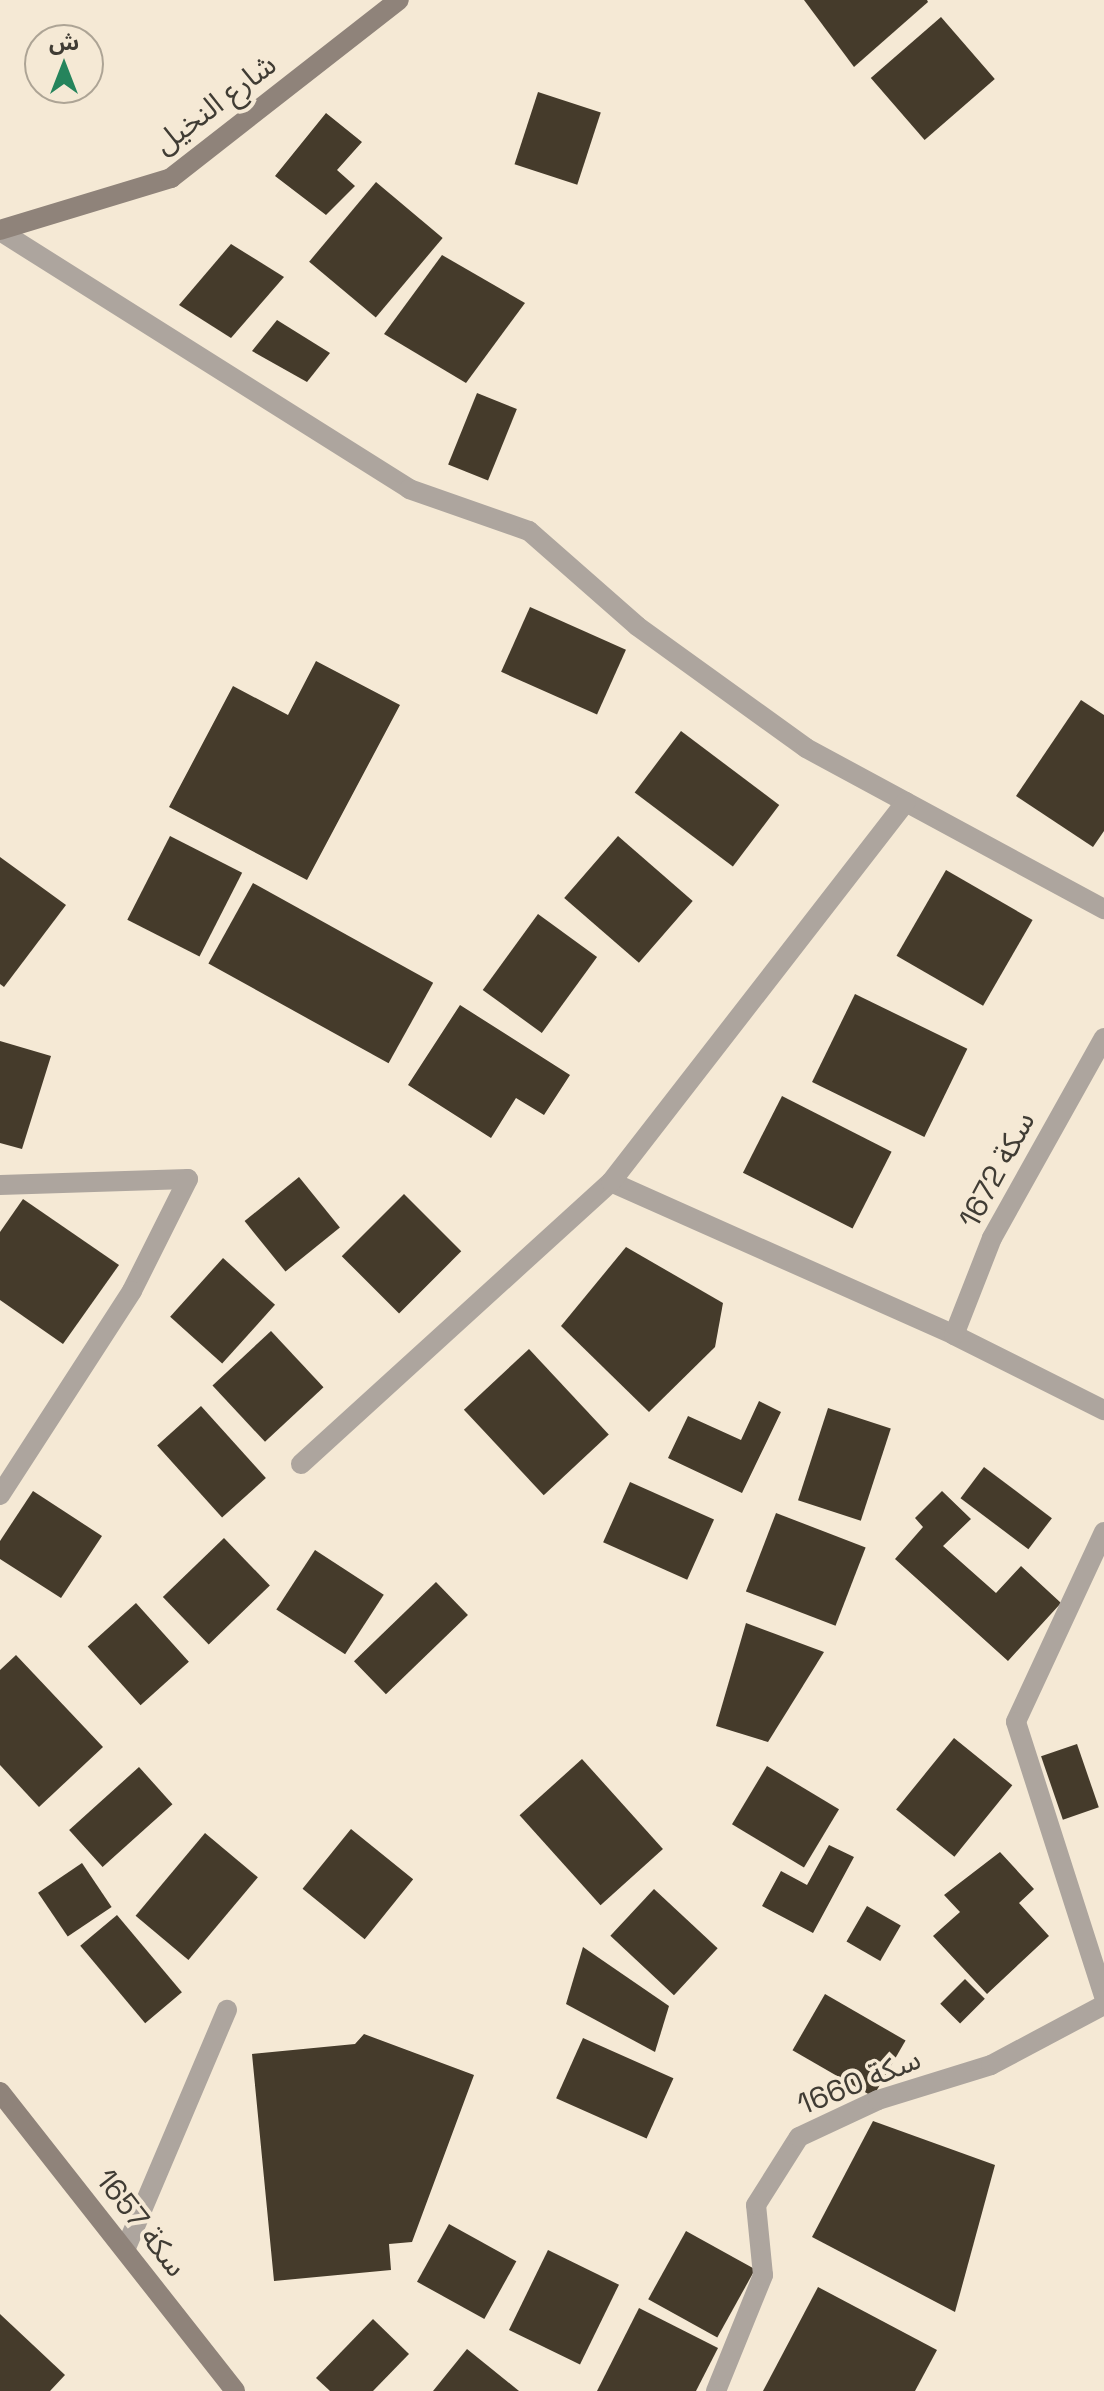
<!DOCTYPE html>
<meta charset="utf-8">
<style>
body{margin:0}
#map{position:relative;width:1104px;height:2391px;overflow:hidden;background:#f5e9d5;font-family:"Space Grotesk","Noto Sans Arabic",sans-serif}
div>[style]{position:absolute}
.building>*{inset:0;background:#453b2b;transform-origin:0 0}
.street>*{height:20px;margin:-10px;padding:0 10px;transform-origin:10px;border-radius:10px;background:#ada59e}
.secondary>*{height:20px;margin:-10px;padding:0 10px;transform-origin:10px;border-radius:10px;background:#8f837a}
span{translate:-50% -50%;white-space:nowrap;text-align:center;line-height:1.15;-webkit-text-stroke:8px #f5e9d5;paint-order:stroke}
.street-label{font-size:30px;color:#403c34}
.north{position:absolute;left:24px;top:24px;width:80px;height:80px;box-sizing:border-box;background:#f5e9d5;border:2px solid #ada495;border-radius:50%;rotate:0deg;font-size:22px;font-weight:700;line-height:32px;text-align:center;color:#403c34}
.north::after{content:'';display:block;margin:auto;width:28px;height:36px;background:#25845c;clip-path:polygon(50% 0,100% 100%,50% 72%,0 100%)}
</style>
<div id="map">
<div class="building">
<i style="clip-path:polygon(804px 0,927px 0,928px 2px,854px 67px)"></i>
<i style="left:941px;top:17px;width:82px;height:93px;rotate:49deg"></i>
<i style="left:538px;top:92px;width:66px;height:76px;rotate:18deg"></i>
<i style="clip-path:polygon(326px 113px,362px 142px,337px 170px,355px 186px,326px 215px,275px 176px)"></i>
<i style="left:376px;top:182px;width:87px;height:104px;rotate:40deg"></i>
<i style="clip-path:polygon(231px 244px,284px 277px,231px 338px,179px 305px)"></i>
<i style="clip-path:polygon(442px 255px,525px 303px,466px 383px,384px 334px)"></i>
<i style="clip-path:polygon(277px 320px,330px 353px,307px 382px,252px 351px)"></i>
<i style="left:477px;top:393px;width:43px;height:77px;rotate:22deg"></i>
<i style="left:530px;top:607px;width:105px;height:71px;rotate:24deg"></i>
<i style="clip-path:polygon(316px 661px,400px 705px,307px 880px,169px 807px,233px 686px,288px 715px)"></i>
<i style="clip-path:polygon(1081px 700px,1104px 715px,1104px 831px,1093px 847px,1016px 796px)"></i>
<i style="left:681px;top:731px;width:123px;height:77px;rotate:37deg"></i>
<i style="left:170px;top:836px;width:81px;height:94px;rotate:27deg"></i>
<i style="left:618px;top:836px;width:99px;height:82px;rotate:41deg"></i>
<i style="clip-path:polygon(0 857px,66px 905px,4px 987px,0 984px)"></i>
<i style="left:946px;top:870px;width:100px;height:99px;rotate:30deg"></i>
<i style="left:253px;top:883px;width:206px;height:92px;rotate:29deg"></i>
<i style="left:538px;top:914px;width:73px;height:94px;rotate:36deg"></i>
<i style="left:855px;top:994px;width:125px;height:98px;rotate:26deg"></i>
<i style="clip-path:polygon(460px 1005px,570px 1075px,544px 1115px,516px 1098px,491px 1138px,408px 1085px)"></i>
<i style="clip-path:polygon(0 1041px,51px 1056px,22px 1149px,0 1143px)"></i>
<i style="left:782px;top:1096px;width:123px;height:86px;rotate:27deg"></i>
<i style="left:299px;top:1177px;width:65px;height:70px;rotate:51deg"></i>
<i style="left:404px;top:1194px;width:81px;height:88px;rotate:45deg"></i>
<i style="clip-path:polygon(23px 1199px,119px 1265px,63px 1344px,0 1300px,0 1232px)"></i>
<i style="clip-path:polygon(626px 1247px,723px 1303px,715px 1347px,649px 1412px,561px 1326px)"></i>
<i style="left:223px;top:1258px;width:70px;height:79px;rotate:42deg"></i>
<i style="left:271px;top:1331px;width:77px;height:80px;rotate:47deg"></i>
<i style="left:529px;top:1349px;width:117px;height:89px;rotate:47deg"></i>
<i style="clip-path:polygon(759px 1401px,781px 1412px,742px 1493px,668px 1458px,688px 1416px,741px 1440px)"></i>
<i style="left:201px;top:1406px;width:97px;height:59px;rotate:48deg"></i>
<i style="left:828px;top:1408px;width:66px;height:97px;rotate:18deg"></i>
<i style="left:984px;top:1467px;width:85px;height:39px;rotate:37deg"></i>
<i style="left:630px;top:1482px;width:92px;height:66px;rotate:24deg"></i>
<i style="clip-path:polygon(33px 1491px,102px 1536px,61px 1598px,0 1559px,0 1541px)"></i>
<i style="clip-path:polygon(942px 1491px,971px 1519px,943px 1546px,996px 1593px,1021px 1566px,1061px 1603px,1008px 1661px,895px 1559px,923px 1527px,915px 1518px)"></i>
<i style="left:776px;top:1513px;width:96px;height:84px;rotate:21deg"></i>
<i style="left:224px;top:1538px;width:66px;height:85px;rotate:46deg"></i>
<i style="left:315px;top:1550px;width:82px;height:71px;rotate:33deg"></i>
<i style="left:436px;top:1582px;width:46px;height:114px;rotate:46deg"></i>
<i style="left:136px;top:1603px;width:79px;height:65px;rotate:48deg"></i>
<i style="clip-path:polygon(746px 1623px,824px 1652px,768px 1742px,716px 1726px)"></i>
<i style="clip-path:polygon(16px 1655px,103px 1747px,39px 1807px,0 1765px,0 1670px)"></i>
<i style="left:954px;top:1738px;width:75px;height:92px;rotate:39deg"></i>
<i style="left:1077px;top:1744px;width:67px;height:38px;rotate:71deg"></i>
<i style="left:582px;top:1759px;width:121px;height:84px;rotate:48deg"></i>
<i style="left:767px;top:1766px;width:84px;height:68px;rotate:31deg"></i>
<i style="left:139px;top:1767px;width:50px;height:94px;rotate:48deg"></i>
<i style="left:351px;top:1829px;width:80px;height:77px;rotate:39deg"></i>
<i style="left:205px;top:1833px;width:69px;height:108px;rotate:40deg"></i>
<i style="clip-path:polygon(829px 1845px,854px 1857px,813px 1933px,762px 1906px,781px 1871px,807px 1885px)"></i>
<i style="clip-path:polygon(1000px 1852px,1034px 1889px,1019px 1903px,1049px 1936px,987px 1994px,933px 1936px,960px 1912px,944px 1895px)"></i>
<i style="left:82px;top:1863px;width:53px;height:53px;rotate:56deg"></i>
<i style="left:654px;top:1889px;width:87px;height:64px;rotate:43deg"></i>
<i style="left:867px;top:1906px;width:39px;height:41px;rotate:30deg"></i>
<i style="left:117px;top:1915px;width:101px;height:48px;rotate:50deg"></i>
<i style="clip-path:polygon(583px 1947px,669px 2006px,655px 2052px,566px 2004px)"></i>
<i style="left:965px;top:1979px;width:28px;height:35px;rotate:45deg"></i>
<i style="left:825px;top:1994px;width:93px;height:65px;rotate:30deg"></i>
<i style="clip-path:polygon(364px 2034px,474px 2075px,412px 2242px,389px 2244px,391px 2270px,274px 2281px,252px 2054px,355px 2044px)"></i>
<i style="left:583px;top:2038px;width:99px;height:66px;rotate:24deg"></i>
<i style="clip-path:polygon(873px 2121px,995px 2165px,955px 2312px,812px 2237px)"></i>
<i style="left:449px;top:2224px;width:77px;height:66px;rotate:29deg"></i>
<i style="left:686px;top:2231px;width:79px;height:78px;rotate:29deg"></i>
<i style="left:548px;top:2250px;width:79px;height:89px;rotate:26deg"></i>
<i style="clip-path:polygon(818px 2287px,937px 2350px,915px 2391px,763px 2391px)"></i>
<i style="clip-path:polygon(639px 2308px,718px 2348px,696px 2391px,597px 2391px)"></i>
<i style="clip-path:polygon(0 2314px,65px 2375px,50px 2391px,0 2391px)"></i>
<i style="clip-path:polygon(373px 2319px,409px 2354px,373px 2391px,330px 2391px,316px 2378px)"></i>
<i style="clip-path:polygon(467px 2349px,519px 2391px,433px 2391px)"></i>
</div>
<div class="street">
<i style="left:0;top:231px;width:484px;rotate:32.2deg"></i>
<i style="left:409px;top:489px;width:127px;rotate:19.3deg"></i>
<i style="left:529px;top:531px;width:144px;rotate:41.3deg"></i>
<i style="left:637px;top:626px;width:208px;rotate:35.8deg"></i>
<i style="left:806px;top:748px;width:339px;rotate:28.4deg"></i>
<i style="left:611px;top:1182px;width:376px;rotate:24deg"></i>
<i style="left:954px;top:1335px;width:168px;rotate:26.6deg"></i>
<i style="left:0;top:1185px;width:188px;rotate:-1.8deg"></i>
<i style="left:188px;top:1179px;width:125px;rotate:116.6deg"></i>
<i style="left:132px;top:1291px;width:243px;rotate:122.9deg"></i>
<i style="left:954px;top:1335px;width:104px;rotate:-68.6deg"></i>
<i style="left:992px;top:1238px;width:229px;rotate:-60.8deg"></i>
<i style="left:301px;top:1464px;width:419px;rotate:-42.3deg"></i>
<i style="left:611px;top:1182px;width:481px;rotate:-52.2deg"></i>
<i style="left:1104px;top:1532px;width:209px;rotate:114.9deg"></i>
<i style="left:1016px;top:1722px;width:288px;rotate:72.2deg"></i>
<i style="left:125px;top:2250px;width:261px;rotate:-67deg"></i>
<i style="left:716px;top:2391px;width:125px;rotate:-67.9deg"></i>
<i style="left:763px;top:2275px;width:70px;rotate:-95.7deg"></i>
<i style="left:756px;top:2205px;width:80px;rotate:-57.7deg"></i>
<i style="left:799px;top:2137px;width:87px;rotate:-25.1deg"></i>
<i style="left:878px;top:2100px;width:118px;rotate:-17.2deg"></i>
<i style="left:991px;top:2065px;width:128px;rotate:-28deg"></i>
</div>
<div class="secondary">
<i style="left:0;top:230px;width:179px;rotate:-16.9deg"></i>
<i style="left:171px;top:178px;width:289px;rotate:-38deg"></i>
<i style="left:0;top:2092px;width:380px;rotate:51.8deg"></i>
</div>
<div class="street-label">
<span style="left:215px;top:104px;rotate:-37deg">شارع النخيل</span>
<span style="left:997px;top:1170px;rotate:-62deg">سكة 1672</span>
<span style="left:859px;top:2082px;rotate:-22deg">سكة 1660</span>
<span style="left:141px;top:2223px;rotate:52deg">سكة 1657</span>
</div>
<div class="north">ش</div>
</div>
